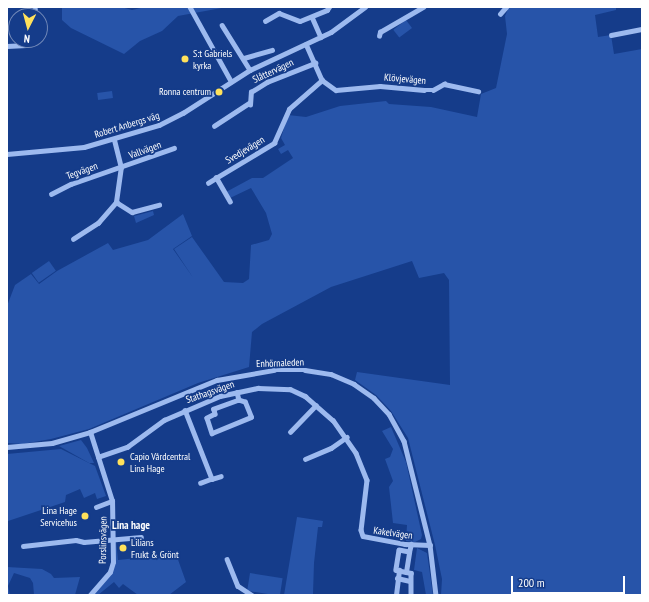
<!DOCTYPE html>
<meta charset="utf-8">
<style>
body{margin:0}
#map{position:relative;width:649px;height:602px;overflow:hidden;background:#153c8a;font-family:"PT Sans Narrow",sans-serif}
div>[style]{position:absolute}
.green>*{inset:0;background:#2754a9;transform-origin:0 0}
.minor>*{height:4.5px;margin:-2.25px;padding:0 2.25px;transform-origin:2.25px;border-radius:2.25px;background:#9dbaef}
.dots>*{width:11px;height:11px;translate:-50% -50%;box-sizing:border-box;border:2px solid #153c8a;border-radius:50%}
span{translate:-50% -50%;white-space:nowrap;text-align:center;line-height:1.15;-webkit-text-stroke:3.5px #153c8a;paint-order:stroke}
.poi-label{font-size:10px;color:#fff}
.left{translate:0 -50%;text-align:left}
.right{translate:-100% -50%;text-align:right}
.street-label{font-size:10px;color:#fff}
.neighbourhood-label{font-size:11px;color:#fff;font-weight:700}
.frame{position:absolute;inset:0;border:8px solid #fff;pointer-events:none}
.north{position:absolute;left:8px;top:8px;width:40px;height:40px;box-sizing:border-box;background:#153c8a;border:1px solid #738ab9;border-radius:50%;rotate:186deg;font-size:11px;font-weight:700;line-height:16px;text-align:center;color:#fff}
.north::after{content:'';display:block;margin:auto;width:14px;height:18px;background:#ffe15b;clip-path:polygon(50% 0,100% 100%,50% 72%,0 100%)}
.scale{position:absolute;left:511px;top:576px;width:114px;height:18px;box-sizing:border-box;border:2px solid #fff;border-top:0;padding-left:5px;font-size:12px;line-height:14px;white-space:nowrap;color:#fff;-webkit-text-stroke:3px #153c8a;paint-order:stroke}
</style>
<div id="map">
<div class="green">
<i style="clip-path:polygon(62px 7px,121px 7px,132px 10px,145px 7px,227px 7px,178px 16px,162px 31px,140px 41px,124px 54px,71px 28px,62px 20px)"></i>
<i style="clip-path:polygon(509px 7px,616px 7px,616px 10px,595px 15px,598px 37px,611px 35px,614px 54px,642px 49px,642px 595px,441px 595px,442px 579px,435px 545px,408px 438px,391px 411px,376px 395px,355px 380px,357px 372px,450px 385px,449px 280px,444px 273px,419px 278px,412px 261px,331px 287px,262px 324px,252px 332px,249px 367px,198px 383px,89px 429px,51px 439px,22px 444px,7px 443px,7px 306px,15px 285px,31px 274px,39px 284px,57px 271px,108px 243px,113px 250px,148px 240px,183px 214px,192px 236px,173px 249px,194px 279px,198px 277px,194px 279px,174px 249px,192px 237px,224px 282px,243px 283px,249px 279px,251px 245px,269px 240px,272px 234px,266px 213px,251px 188px,230px 198px,226px 192px,252px 178px,263px 178px,293px 158px,288px 150px,281px 154px,278px 149px,285px 145px,281px 138px,288px 115px,306px 117px,340px 106px,386px 101px,389px 104px,431px 107px,477px 117px,481px 94px,496px 88px,507px 34px,505px 16px)"></i>
<i style="left:406px;top:20px;width:10px;height:16px;rotate:53deg"></i>
<i style="left:112px;top:91px;width:7px;height:15px;rotate:82deg"></i>
<i style="clip-path:polygon(153px 211px,154px 215px,136px 223px,134px 216px)"></i>
<i style="left:49px;top:261px;width:12px;height:21px;rotate:55deg"></i>
<i style="clip-path:polygon(391px 427px,406px 462px,422px 535px,421px 539px,415px 542px,406px 541px,407px 525px,393px 523px,389px 487px,393px 481px,385px 459px,390px 457px,393px 449px,382px 431px)"></i>
<i style="clip-path:polygon(81px 440px,87px 448px,94px 463px,89px 463px,59px 446px)"></i>
<i style="clip-path:polygon(61px 449px,95px 466px,106px 496px,97px 499px,95px 493px,84px 498px,80px 489px,66px 495px,65px 502px,8px 521px,7px 454px)"></i>
<i style="clip-path:polygon(297px 517px,323px 521px,322px 527px,318px 527px,314px 563px,313px 594px,316px 595px,284px 595px)"></i>
<i style="clip-path:polygon(116px 540px,118px 560px,176px 554px,186px 582px,169px 595px,138px 595px,123px 584px,119px 588px,114px 582px,98px 595px,90px 595px,111px 570px,112px 541px)"></i>
<i style="clip-path:polygon(417px 548px,427px 553px,433px 595px,426px 595px,422px 572px,414px 570px)"></i>
<i style="clip-path:polygon(7px 567px,42px 569px,51px 574px,54px 578px,80px 577px,75px 595px,34px 595px,33px 583px,30px 578px,14px 573px,8px 586px,10px 595px,7px 595px)"></i>
<i style="left:250px;top:573px;width:33px;height:18px;rotate:9deg"></i>
</div>
<div class="minor">
<i style="left:35px;top:7px;width:9px;rotate:84deg"></i>
<i style="left:190px;top:7px;width:85px;rotate:61deg"></i>
<i style="left:500px;top:14px;width:9px;rotate:-49deg"></i>
<i style="left:312px;top:17px;width:22px;rotate:66deg"></i>
<i style="left:265px;top:21px;width:16px;rotate:-30deg"></i>
<i style="left:279px;top:13px;width:22px;rotate:21deg"></i>
<i style="left:300px;top:21px;width:29px;rotate:-22deg"></i>
<i style="left:327px;top:10px;width:4px;rotate:-56deg"></i>
<i style="left:222px;top:25px;width:53px;rotate:58.1deg"></i>
<i style="left:611px;top:35px;width:32px;rotate:-11deg"></i>
<i style="left:379px;top:36px;width:4px;rotate:-76deg"></i>
<i style="left:380px;top:32px;width:50px;rotate:-30.2deg"></i>
<i style="left:306px;top:44px;width:39px;rotate:66deg"></i>
<i style="left:322px;top:80px;width:17px;rotate:36deg"></i>
<i style="left:336px;top:90px;width:44px;rotate:-5.2deg"></i>
<i style="left:380px;top:86px;width:44px;rotate:5.2deg"></i>
<i style="left:424px;top:90px;width:9px"></i>
<i style="left:433px;top:90px;width:13px;rotate:-29deg"></i>
<i style="left:444px;top:84px;width:35px;rotate:12deg"></i>
<i style="left:7px;top:46px;width:19px;rotate:-3deg"></i>
<i style="left:244px;top:58px;width:29px;rotate:-16deg"></i>
<i style="left:250px;top:105px;width:13px;rotate:-86deg"></i>
<i style="left:251px;top:92px;width:19px;rotate:-32deg"></i>
<i style="left:267px;top:82px;width:52px;rotate:-21.6deg"></i>
<i style="left:214px;top:126px;width:42px;rotate:-33.3deg"></i>
<i style="left:7px;top:154px;width:77px;rotate:-5.2deg"></i>
<i style="left:84px;top:147px;width:78px;rotate:-16.3deg"></i>
<i style="left:159px;top:125px;width:27px;rotate:-27deg"></i>
<i style="left:183px;top:113px;width:80px;rotate:-32.7deg"></i>
<i style="left:250px;top:70px;width:89px;rotate:-25.1deg"></i>
<i style="left:331px;top:32px;width:42px;rotate:-36.3deg"></i>
<i style="left:208px;top:183px;width:9px;rotate:-32deg"></i>
<i style="left:51px;top:194px;width:22px;rotate:-27deg"></i>
<i style="left:71px;top:184px;width:109px;rotate:-19.3deg"></i>
<i style="left:116px;top:202px;width:19px;rotate:32deg"></i>
<i style="left:132px;top:212px;width:28px;rotate:-15deg"></i>
<i style="left:230px;top:202px;width:28px;rotate:-120deg"></i>
<i style="left:216px;top:178px;width:68px;rotate:-31.1deg"></i>
<i style="left:274px;top:143px;width:37px;rotate:-66deg"></i>
<i style="left:289px;top:109px;width:44px;rotate:-41.3deg"></i>
<i style="left:73px;top:239px;width:30px;rotate:-33deg"></i>
<i style="left:98px;top:223px;width:28px;rotate:-49deg"></i>
<i style="left:116px;top:202px;width:34px;rotate:-82deg"></i>
<i style="left:121px;top:168px;width:29px;rotate:-104deg"></i>
<i style="left:237px;top:392px;width:8px;rotate:76deg"></i>
<i style="left:239px;top:400px;width:27px;rotate:160deg"></i>
<i style="left:214px;top:409px;width:5px;rotate:79deg"></i>
<i style="left:215px;top:414px;width:9px;rotate:153deg"></i>
<i style="left:207px;top:418px;width:16px;rotate:72deg"></i>
<i style="left:212px;top:433px;width:42px;rotate:-22.3deg"></i>
<i style="left:251px;top:417px;width:16px;rotate:-112deg"></i>
<i style="left:245px;top:402px;width:6px;rotate:-162deg"></i>
<i style="left:185px;top:410px;width:74px;rotate:68.6deg"></i>
<i style="left:212px;top:479px;width:12px;rotate:160deg"></i>
<i style="left:290px;top:432px;width:37px;rotate:-46deg"></i>
<i style="left:7px;top:447px;width:45px;rotate:-5.1deg"></i>
<i style="left:52px;top:443px;width:40px;rotate:-16deg"></i>
<i style="left:90px;top:432px;width:137px;rotate:-22.3deg"></i>
<i style="left:217px;top:380px;width:58px;rotate:-10deg"></i>
<i style="left:274px;top:370px;width:31px"></i>
<i style="left:305px;top:370px;width:26px;rotate:9deg"></i>
<i style="left:331px;top:374px;width:25px;rotate:23deg"></i>
<i style="left:354px;top:384px;width:24px;rotate:35deg"></i>
<i style="left:374px;top:398px;width:22px;rotate:47deg"></i>
<i style="left:389px;top:414px;width:31px;rotate:61deg"></i>
<i style="left:404px;top:441px;width:107px;rotate:76deg"></i>
<i style="left:430px;top:545px;width:50px;rotate:83.2deg"></i>
<i style="left:98px;top:457px;width:31px;rotate:-19deg"></i>
<i style="left:127px;top:447px;width:46px;rotate:-36.1deg"></i>
<i style="left:164px;top:420px;width:61px;rotate:-23.2deg"></i>
<i style="left:220px;top:396px;width:39px;rotate:-12deg"></i>
<i style="left:258px;top:388px;width:32px;rotate:2deg"></i>
<i style="left:290px;top:389px;width:17px;rotate:25deg"></i>
<i style="left:305px;top:396px;width:37px;rotate:41deg"></i>
<i style="left:333px;top:420px;width:40px;rotate:55.1deg"></i>
<i style="left:356px;top:453px;width:29px;rotate:68deg"></i>
<i style="left:367px;top:480px;width:50px;rotate:96.8deg"></i>
<i style="left:361px;top:530px;width:6px;rotate:72deg"></i>
<i style="left:363px;top:536px;width:43px;rotate:10.8deg"></i>
<i style="left:405px;top:544px;width:25px;rotate:2deg"></i>
<i style="left:305px;top:459px;width:28px;rotate:-23deg"></i>
<i style="left:331px;top:448px;width:19px;rotate:-35deg"></i>
<i style="left:212px;top:479px;width:9px;rotate:-18deg"></i>
<i style="left:96px;top:507px;width:17px;rotate:-21deg"></i>
<i style="left:23px;top:546px;width:53px;rotate:-6.5deg"></i>
<i style="left:76px;top:540px;width:8px;rotate:14deg"></i>
<i style="left:84px;top:542px;width:57px;rotate:-5deg"></i>
<i style="left:409px;top:552px;width:10px;rotate:-169deg"></i>
<i style="left:399px;top:550px;width:20px;rotate:99deg"></i>
<i style="left:396px;top:570px;width:10px;rotate:11deg"></i>
<i style="left:406px;top:572px;width:20px;rotate:-81deg"></i>
<i style="left:409px;top:552px;width:8px;rotate:-76deg"></i>
<i style="left:227px;top:559px;width:29px;rotate:68deg"></i>
<i style="left:238px;top:586px;width:17px;rotate:33deg"></i>
<i style="left:406px;top:572px;width:5px;rotate:11deg"></i>
<i style="left:411px;top:573px;width:22px;rotate:90deg"></i>
<i style="left:397px;top:578px;width:13px;rotate:13deg"></i>
<i style="left:90px;top:595px;width:30px;rotate:-49deg"></i>
<i style="left:110px;top:572px;width:10px;rotate:-73deg"></i>
<i style="left:113px;top:562px;width:61px;rotate:-90.9deg"></i>
<i style="left:112px;top:501px;width:72px;rotate:-107.7deg"></i>
<i style="left:396px;top:595px;width:25px;rotate:-83deg"></i>
</div>
<div class="dots">
<i style="left:185px;top:59px;background:#ffe15b"></i>
<i style="left:219px;top:92px;background:#ffe15b"></i>
<i style="left:121px;top:462px;background:#ffe15b"></i>
<i style="left:85px;top:516px;background:#ffe15b"></i>
<i style="left:123px;top:548px;background:#ffe15b"></i>
</div>
<div class="poi-label">
<span class="left" style="left:193px;top:59px">S:t Gabriels<br>kyrka</span>
<span class="right" style="left:211px;top:92px">Ronna centrum</span>
<span class="left" style="left:130px;top:462px">Capio Vårdcentral<br>Lina Hage</span>
<span class="right" style="left:77px;top:516px">Lina Hage<br>Servicehus</span>
<span class="left" style="left:131px;top:548px">Lilians<br>Frukt &amp; Grönt</span>
</div>
<div class="street-label">
<span style="left:273px;top:71px;rotate:-25deg">Slåttervägen</span>
<span style="left:405px;top:79px;rotate:5deg">Klövjevägen</span>
<span style="left:127px;top:125px;rotate:-17deg">Robert Anbergs väg</span>
<span style="left:145px;top:150px;rotate:-20deg">Vallvägen</span>
<span style="left:245px;top:150px;rotate:-31deg">Svedjevägen</span>
<span style="left:82px;top:171px;rotate:-20deg">Tegvägen</span>
<span style="left:280px;top:363px;rotate:-2deg">Enhörnaleden</span>
<span style="left:210px;top:392px;rotate:-19deg">Stathagsvägen</span>
<span style="left:393px;top:533px;rotate:8deg">Kakelvägen</span>
<span style="left:103px;top:540px;rotate:-89deg">Porslinsvägen</span>
</div>
<div class="neighbourhood-label">
<span style="left:131px;top:525px">Lina hage</span>
</div>
<div class="frame"></div>
<div class="north">N</div>
<div class="scale">200 m</div>
</div>
